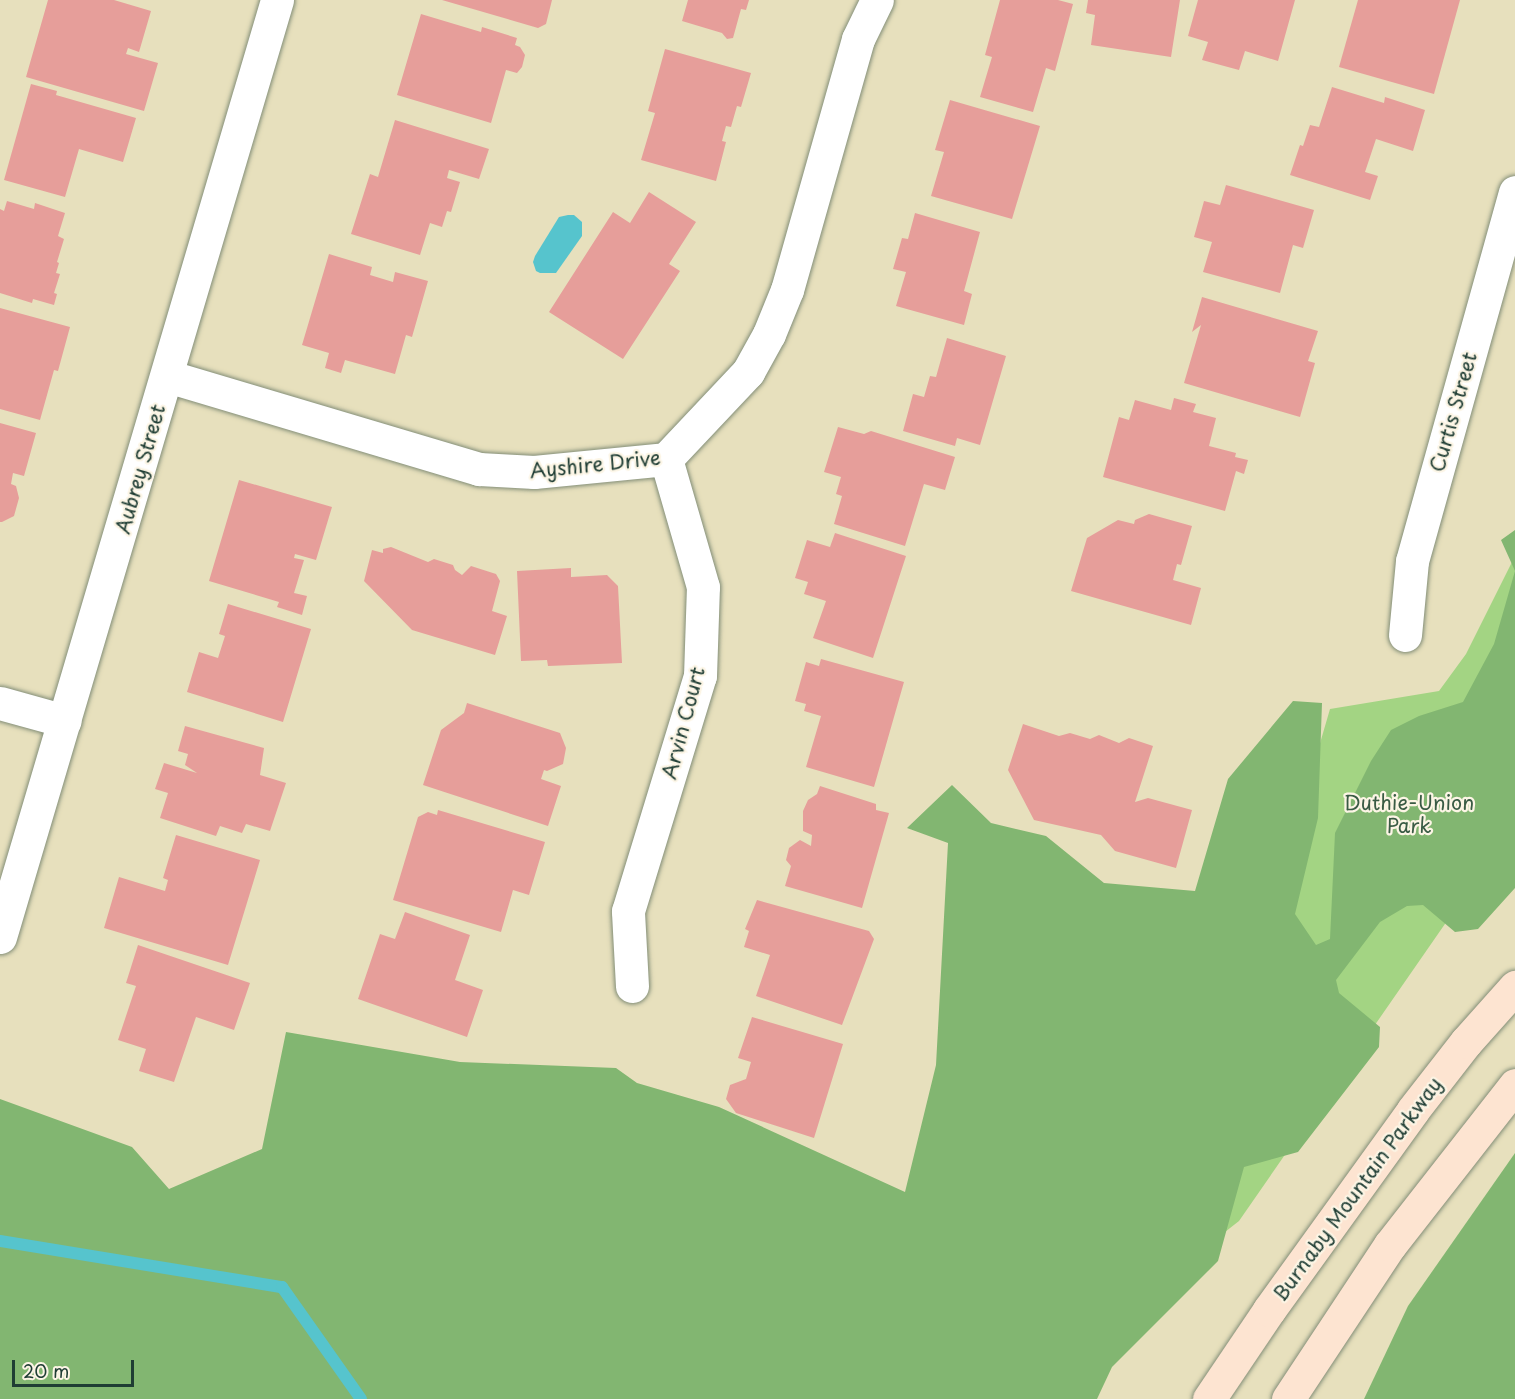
<!DOCTYPE html>
<style>
body{margin:0}
#map{position:relative;width:1515px;height:1399px;overflow:hidden;background:#e7e0bd;font-family:"Playpen Sans",sans-serif}
div>[style]{position:absolute}
.green>*{inset:0;background:#a3d483}
.forest>*{inset:0;background:#82b671}
.water>*{inset:0;background:#56c4cd}
.stream>*{height:12px;margin:-6px;padding:0 6px;transform-origin:6px;border-radius:6px;background:#56c4cd}
.building>*{inset:0;background:#e69e9a}
.roads{filter:drop-shadow(0 0 2px #838e78) drop-shadow(0 0 2px #838e78)}
.minor>*{height:33px;margin:-16.5px;padding:0 16.5px;transform-origin:16.5px;border-radius:16.5px;background:#fff}
.secondary>*{height:33px;margin:-16.5px;padding:0 16.5px;transform-origin:16.5px;border-radius:16.5px;background:#fde4d1}
span{translate:-50% -50%;white-space:nowrap;text-align:center;line-height:1.15;-webkit-text-stroke:4.5px #fcf5e5;paint-order:stroke}
.street-label{font-size:20px;color:#1f3d34}
.park-label{font-size:20px;color:#395b44}
.scale{position:absolute;left:12px;top:1360px;width:122px;height:27px;box-sizing:border-box;border:3px solid #1f3d34;border-top:0;padding-left:8px;font-size:18px;line-height:21px;white-space:nowrap;color:#1f3d34;-webkit-text-stroke:4px #fcf5e5;paint-order:stroke}
</style>
<div id="map">
<div class="green">
<i style="clip-path:polygon(1515px 556px,1515px 860px,1447px 921px,1239px 1221px,1202px 1250px,1242px 1011px,1330px 709px,1439px 691px,1466px 654px)"></i>
</div>
<div class="forest">
<i style="clip-path:polygon(1515px 530px,1515px 888px,1478px 929px,1455px 932px,1423px 905px,1407px 906px,1380px 922px,1336px 980px,1339px 993px,1380px 1027px,1379px 1047px,1298px 1152px,1244px 1167px,1218px 1261px,1112px 1367px,1097px 1399px,0 1399px,0 1099px,132px 1147px,169px 1189px,262px 1149px,286px 1032px,460px 1062px,616px 1068px,637px 1083px,719px 1107px,905px 1192px,936px 1065px,948px 843px,907px 828px,952px 785px,991px 823px,1046px 836px,1104px 883px,1195px 891px,1228px 779px,1293px 701px,1322px 703px,1318px 818px,1295px 914px,1316px 945px,1330px 939px,1335px 833px,1371px 761px,1391px 730px,1419px 716px,1463px 702px,1494px 644px,1515px 571px,1501px 540px)"></i>
<i style="clip-path:polygon(1515px 1153px,1515px 1399px,1364px 1399px,1408px 1306px)"></i>
</div>
<div class="water">
<i style="clip-path:polygon(568px 215px,574px 215px,582px 222px,582px 236px,556px 273px,540px 273px,536px 271px,533px 262px,535px 256px,559px 217px)"></i>
</div>
<div class="stream">
<i style="left:0;top:1241px;width:286px;rotate:9.3deg"></i>
<i style="left:282px;top:1287px;width:137px;rotate:54.8deg"></i>
</div>
<div class="building">
<i style="clip-path:polygon(48px 0,114px 0,151px 11px,139px 52px,128px 48px,126px 54px,158px 63px,144px 111px,26px 77px)"></i>
<i style="clip-path:polygon(442px 0,552px 0,546px 24px,538px 28px)"></i>
<i style="clip-path:polygon(688px 0,749px 0,746px 10px,741px 9px,733px 38px,727px 39px,722px 33px,682px 21px)"></i>
<i style="clip-path:polygon(1000px 0,1058px 0,1073px 4px,1055px 71px,1046px 68px,1033px 112px,980px 97px,992px 57px,985px 55px)"></i>
<i style="clip-path:polygon(1088px 0,1180px 0,1171px 57px,1091px 45px,1095px 15px,1086px 13px)"></i>
<i style="clip-path:polygon(1198px 0,1295px 0,1278px 61px,1245px 51px,1239px 70px,1202px 60px,1208px 42px,1188px 36px)"></i>
<i style="clip-path:polygon(1358px 0,1460px 0,1434px 94px,1339px 67px)"></i>
<i style="clip-path:polygon(421px 14px,481px 32px,482px 27px,517px 38px,515px 45px,520px 47px,525px 55px,522px 67px,517px 73px,506px 70px,491px 123px,397px 95px)"></i>
<i style="clip-path:polygon(665px 49px,751px 73px,741px 107px,737px 106px,731px 127px,726px 126px,722px 141px,726px 142px,716px 181px,641px 160px,655px 113px,648px 111px)"></i>
<i style="clip-path:polygon(31px 84px,57px 91px,56px 95px,136px 118px,123px 162px,79px 149px,65px 197px,4px 180px)"></i>
<i style="clip-path:polygon(1332px 87px,1384px 103px,1385px 97px,1425px 110px,1413px 151px,1376px 139px,1365px 172px,1378px 176px,1370px 200px,1290px 175px,1300px 145px,1303px 146px,1310px 125px,1319px 127px)"></i>
<i style="clip-path:polygon(950px 100px,1040px 126px,1012px 219px,931px 196px,944px 152px,935px 150px)"></i>
<i style="clip-path:polygon(395px 120px,489px 149px,479px 179px,449px 170px,447px 178px,460px 182px,451px 212px,447px 211px,442px 227px,430px 223px,420px 255px,351px 234px,370px 174px,378px 177px)"></i>
<i style="clip-path:polygon(1226px 185px,1314px 210px,1303px 248px,1293px 245px,1280px 293px,1203px 272px,1212px 242px,1194px 237px,1204px 201px,1220px 205px)"></i>
<i style="clip-path:polygon(649px 192px,696px 222px,669px 264px,680px 271px,623px 359px,549px 312px,613px 212px,630px 223px)"></i>
<i style="clip-path:polygon(7px 201px,34px 209px,35px 203px,65px 213px,58px 236px,64px 239px,57px 262px,59px 263px,56px 273px,60px 274px,54px 293px,57px 294px,54px 305px,33px 299px,32px 303px,0 293px,0 209px,4px 211px)"></i>
<i style="clip-path:polygon(915px 213px,980px 232px,964px 291px,972px 294px,964px 325px,896px 306px,906px 272px,893px 269px,902px 238px,908px 239px)"></i>
<i style="clip-path:polygon(329px 254px,372px 267px,370px 275px,393px 282px,395px 272px,428px 281px,412px 337px,406px 335px,395px 374px,345px 360px,341px 373px,325px 368px,329px 353px,302px 345px)"></i>
<i style="clip-path:polygon(1202px 297px,1318px 331px,1308px 361px,1315px 363px,1300px 417px,1184px 383px,1201px 325px,1192px 332px)"></i>
<i style="clip-path:polygon(0 308px,70px 327px,58px 371px,54px 370px,40px 420px,0 409px)"></i>
<i style="clip-path:polygon(947px 338px,1006px 356px,980px 445px,957px 438px,955px 446px,903px 431px,913px 394px,924px 397px,930px 376px,936px 377px)"></i>
<i style="clip-path:polygon(1174px 398px,1196px 404px,1193px 412px,1216px 418px,1209px 446px,1236px 453px,1235px 457px,1248px 460px,1244px 474px,1236px 471px,1225px 511px,1103px 477px,1119px 417px,1129px 420px,1135px 400px,1171px 410px)"></i>
<i style="clip-path:polygon(0 423px,36px 433px,24px 476px,13px 473px,11px 484px,16px 486px,19px 498px,14px 516px,2px 522px,0 522px)"></i>
<i style="clip-path:polygon(838px 427px,864px 434px,871px 431px,955px 457px,945px 490px,924px 484px,905px 546px,834px 524px,842px 496px,836px 494px,841px 477px,824px 472px)"></i>
<i style="clip-path:polygon(239px 480px,332px 507px,316px 560px,295px 554px,294px 558px,304px 560px,294px 593px,307px 596px,302px 615px,277px 607px,279px 602px,209px 581px)"></i>
<i style="clip-path:polygon(1149px 514px,1192px 526px,1181px 565px,1177px 564px,1173px 580px,1201px 588px,1191px 625px,1071px 591px,1087px 538px,1118px 520px,1134px 524px,1135px 520px)"></i>
<i style="clip-path:polygon(835px 533px,906px 556px,873px 658px,813px 638px,826px 601px,804px 594px,808px 582px,795px 578px,807px 540px,830px 547px)"></i>
<i style="clip-path:polygon(391px 547px,428px 562px,434px 559px,453px 565px,455px 570px,462px 575px,471px 566px,496px 574px,500px 581px,492px 611px,507px 616px,495px 655px,412px 630px,364px 581px,372px 550px,383px 553px,383px 549px)"></i>
<i style="clip-path:polygon(571px 568px,571px 577px,607px 575px,618px 586px,622px 663px,548px 666px,547px 660px,521px 661px,517px 571px)"></i>
<i style="clip-path:polygon(228px 604px,311px 629px,283px 722px,187px 692px,199px 652px,218px 658px,225px 636px,219px 634px)"></i>
<i style="clip-path:polygon(821px 659px,904px 682px,874px 787px,806px 767px,821px 716px,804px 711px,806px 704px,795px 701px,806px 662px,819px 666px)"></i>
<i style="clip-path:polygon(467px 703px,560px 733px,566px 748px,563px 764px,547px 771px,544px 770px,541px 779px,561px 786px,548px 826px,423px 785px,441px 730px,464px 713px)"></i>
<i style="clip-path:polygon(1023px 724px,1059px 736px,1070px 733px,1090px 739px,1099px 735px,1119px 743px,1129px 738px,1153px 746px,1135px 802px,1148px 798px,1192px 810px,1176px 868px,1115px 851px,1101px 835px,1034px 820px,1008px 770px)"></i>
<i style="clip-path:polygon(185px 726px,264px 748px,260px 775px,286px 783px,270px 831px,246px 824px,242px 833px,220px 826px,216px 836px,160px 818px,168px 793px,155px 789px,164px 763px,197px 773px,185px 765px,188px 754px,178px 751px)"></i>
<i style="clip-path:polygon(820px 786px,876px 804px,876px 810px,889px 813px,862px 908px,785px 886px,791px 866px,786px 860px,789px 848px,800px 840px,811px 846px,812px 835px,803px 831px,803px 811px,808px 800px,817px 794px)"></i>
<i style="clip-path:polygon(438px 810px,545px 842px,529px 895px,513px 890px,501px 932px,393px 900px,418px 817px,428px 812px,437px 815px)"></i>
<i style="clip-path:polygon(176px 835px,260px 860px,228px 965px,104px 928px,119px 877px,165px 891px,168px 880px,163px 878px)"></i>
<i style="clip-path:polygon(757px 900px,869px 931px,874px 939px,842px 1025px,756px 996px,770px 955px,744px 947px,749px 931px,745px 929px)"></i>
<i style="clip-path:polygon(405px 912px,470px 935px,455px 980px,483px 990px,467px 1037px,358px 999px,380px 934px,395px 939px)"></i>
<i style="clip-path:polygon(138px 945px,250px 983px,234px 1030px,196px 1017px,174px 1082px,139px 1071px,146px 1049px,118px 1040px,136px 986px,126px 983px)"></i>
<i style="clip-path:polygon(752px 1017px,843px 1044px,814px 1138px,736px 1113px,726px 1099px,730px 1085px,746px 1079px,751px 1062px,738px 1058px)"></i>
</div>
<div class="roads">
<div class="minor">
<i style="left:167px;top:376px;width:326px;rotate:16.6deg"></i>
<i style="left:479px;top:469px;width:55px;rotate:3.1deg"></i>
<i style="left:534px;top:472px;width:133px;rotate:-5.6deg"></i>
<i style="left:666px;top:459px;width:120px;rotate:-46.7deg"></i>
<i style="left:748px;top:372px;width:43px;rotate:-61.1deg"></i>
<i style="left:769px;top:334px;width:48px;rotate:-67.8deg"></i>
<i style="left:787px;top:290px;width:261px;rotate:-74.2deg"></i>
<i style="left:858px;top:39px;width:43px;rotate:-64deg"></i>
<i style="left:1405px;top:635px;width:74px;rotate:-84.6deg"></i>
<i style="left:1412px;top:561px;width:383px;rotate:-74.4deg"></i>
<i style="left:0;top:703px;width:67px;rotate:15.5deg"></i>
<i style="left:0;top:937px;width:977px;rotate:-73.53deg"></i>
<i style="left:632px;top:986px;width:75px;rotate:-93.1deg"></i>
<i style="left:628px;top:911px;width:246px;rotate:-73deg"></i>
<i style="left:700px;top:676px;width:89px;rotate:-88.1deg"></i>
<i style="left:703px;top:587px;width:133px;rotate:-106.1deg"></i>
</div>
<div class="secondary">
<i style="left:1209px;top:1399px;width:107px;rotate:-56deg"></i>
<i style="left:1269px;top:1310px;width:246px;rotate:-54.2deg"></i>
<i style="left:1413px;top:1110px;width:86px;rotate:-52.1deg"></i>
<i style="left:1466px;top:1042px;width:74px;rotate:-48.3deg"></i>
<i style="left:1288px;top:1399px;width:185px;rotate:-56.5deg"></i>
<i style="left:1390px;top:1245px;width:203px;rotate:-52deg"></i>
</div>
</div>
<div class="street-label">
<span style="left:1453px;top:412px;rotate:-74deg">Curtis Street</span>
<span style="left:595px;top:464px;rotate:-6deg">Ayshire Drive</span>
<span style="left:140px;top:469px;rotate:-74deg">Aubrey Street</span>
<span style="left:683px;top:723px;rotate:-75deg">Arvin Court</span>
<span style="left:1357px;top:1189px;rotate:-54deg">Burnaby Mountain Parkway</span>
</div>
<div class="park-label">
<span style="left:1409px;top:814px">Duthie-Union<br>Park</span>
</div>
<div class="scale">20 m</div>
</div>
